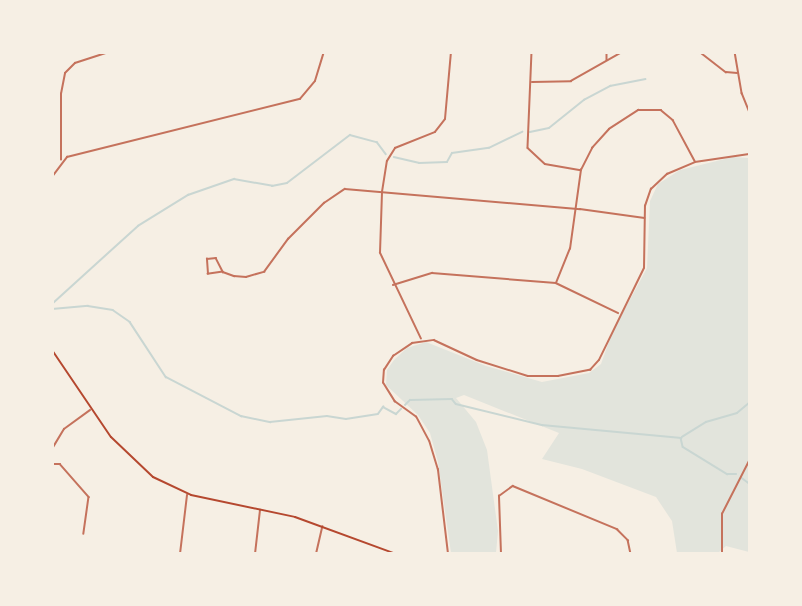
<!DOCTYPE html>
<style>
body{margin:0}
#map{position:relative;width:802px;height:606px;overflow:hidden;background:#f6efe4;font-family:"Alegreya Sans",sans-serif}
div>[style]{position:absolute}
.green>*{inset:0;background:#e2e4dc}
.stream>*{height:1.5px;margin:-0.75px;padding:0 0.75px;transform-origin:0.75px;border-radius:0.75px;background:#c9d6d2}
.minor>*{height:1.5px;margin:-0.75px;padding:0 0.75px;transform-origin:0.75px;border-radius:0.75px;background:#c5725c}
.secondary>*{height:2px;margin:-1px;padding:0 1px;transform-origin:1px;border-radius:1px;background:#b5482f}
span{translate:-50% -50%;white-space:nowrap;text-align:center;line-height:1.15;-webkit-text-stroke:6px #f6efe4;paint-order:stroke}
.frame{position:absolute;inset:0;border:54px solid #f6efe4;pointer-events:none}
</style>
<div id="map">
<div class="green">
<i style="clip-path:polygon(733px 157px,749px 158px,749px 552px,726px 546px,718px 553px,677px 553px,672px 521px,656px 497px,582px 469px,542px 459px,559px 433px,464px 395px,456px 398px,476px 422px,487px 450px,498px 531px,496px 553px,451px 553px,438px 462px,430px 433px,418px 415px,386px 385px,387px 370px,394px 360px,407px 348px,426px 342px,486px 366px,542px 382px,589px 373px,601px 364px,612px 333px,647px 268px,650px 201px,658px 184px,680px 170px)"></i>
</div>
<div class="stream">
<i style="left:530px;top:132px;width:19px;rotate:-12deg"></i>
<i style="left:549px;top:128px;width:45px;rotate:-38.7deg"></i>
<i style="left:584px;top:100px;width:30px;rotate:-28deg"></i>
<i style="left:610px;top:86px;width:36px;rotate:-11deg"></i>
<i style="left:394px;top:157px;width:26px;rotate:13deg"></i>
<i style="left:419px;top:163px;width:28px;rotate:-2deg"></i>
<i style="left:447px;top:162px;width:10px;rotate:-61deg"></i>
<i style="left:452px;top:153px;width:37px;rotate:-8deg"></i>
<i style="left:489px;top:148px;width:37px;rotate:-26deg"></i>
<i style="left:52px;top:304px;width:116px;rotate:-42.2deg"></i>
<i style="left:138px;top:226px;width:59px;rotate:-31.8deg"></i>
<i style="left:188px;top:195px;width:49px;rotate:-19.2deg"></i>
<i style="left:234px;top:179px;width:39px;rotate:10deg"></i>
<i style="left:272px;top:186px;width:15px;rotate:-11deg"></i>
<i style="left:287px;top:183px;width:79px;rotate:-37.3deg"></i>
<i style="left:350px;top:135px;width:28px;rotate:15deg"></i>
<i style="left:377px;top:142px;width:15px;rotate:53deg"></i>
<i style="left:52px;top:309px;width:36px;rotate:-5deg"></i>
<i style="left:88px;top:306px;width:25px;rotate:9deg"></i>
<i style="left:113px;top:310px;width:21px;rotate:35deg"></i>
<i style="left:130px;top:322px;width:66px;rotate:56.8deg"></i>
<i style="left:166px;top:377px;width:85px;rotate:27.5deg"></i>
<i style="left:241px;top:416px;width:30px;rotate:12deg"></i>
<i style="left:270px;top:422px;width:57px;rotate:-6deg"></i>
<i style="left:327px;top:416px;width:19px;rotate:9deg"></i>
<i style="left:346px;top:419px;width:32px;rotate:-9deg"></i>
<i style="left:378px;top:414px;width:9px;rotate:-54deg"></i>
<i style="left:383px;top:407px;width:15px;rotate:28deg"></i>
<i style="left:396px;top:414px;width:7px;rotate:-45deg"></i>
<i style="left:405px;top:405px;width:7px;rotate:-45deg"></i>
<i style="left:410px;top:400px;width:42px;rotate:-1.4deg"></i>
<i style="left:452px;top:399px;width:6px;rotate:51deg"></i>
<i style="left:456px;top:404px;width:89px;rotate:13.7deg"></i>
<i style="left:542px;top:425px;width:140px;rotate:5.3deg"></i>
<i style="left:682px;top:437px;width:28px;rotate:-32deg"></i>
<i style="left:706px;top:422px;width:32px;rotate:-16deg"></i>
<i style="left:737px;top:413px;width:17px;rotate:-40deg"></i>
<i style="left:681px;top:438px;width:9px;rotate:77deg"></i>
<i style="left:683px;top:447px;width:52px;rotate:31.5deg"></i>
<i style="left:727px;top:474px;width:9px"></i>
<i style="left:742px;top:478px;width:10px;rotate:37deg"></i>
</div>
<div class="minor">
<i style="left:532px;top:52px;width:96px;rotate:92.4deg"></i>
<i style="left:528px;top:148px;width:23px;rotate:43deg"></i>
<i style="left:545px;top:164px;width:36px;rotate:10deg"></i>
<i style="left:607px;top:52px;width:8px;rotate:90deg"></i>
<i style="left:700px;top:52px;width:33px;rotate:38deg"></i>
<i style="left:726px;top:72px;width:11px;rotate:5deg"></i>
<i style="left:735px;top:52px;width:42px;rotate:80.3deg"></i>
<i style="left:742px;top:93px;width:22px;rotate:68deg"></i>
<i style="left:532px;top:82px;width:39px;rotate:-1deg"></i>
<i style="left:571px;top:81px;width:59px;rotate:-29.6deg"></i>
<i style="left:61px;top:160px;width:66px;rotate:-90deg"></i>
<i style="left:61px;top:94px;width:21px;rotate:-79deg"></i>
<i style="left:65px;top:73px;width:14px;rotate:-45deg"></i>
<i style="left:75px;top:63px;width:36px;rotate:-18deg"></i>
<i style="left:52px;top:177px;width:25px;rotate:-53deg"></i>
<i style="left:67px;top:157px;width:240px;rotate:-14deg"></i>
<i style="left:300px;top:99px;width:23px;rotate:-50deg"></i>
<i style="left:315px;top:81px;width:30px;rotate:-73deg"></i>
<i style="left:223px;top:272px;width:15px;rotate:172deg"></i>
<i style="left:208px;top:274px;width:15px;rotate:-94deg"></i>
<i style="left:207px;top:259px;width:9px;rotate:-6deg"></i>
<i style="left:216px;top:258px;width:16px;rotate:63deg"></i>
<i style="left:223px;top:272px;width:12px;rotate:20deg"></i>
<i style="left:234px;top:276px;width:12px;rotate:5deg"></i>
<i style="left:246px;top:277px;width:19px;rotate:-16deg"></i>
<i style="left:264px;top:272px;width:41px;rotate:-54deg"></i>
<i style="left:288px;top:239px;width:51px;rotate:-45deg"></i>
<i style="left:324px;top:203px;width:25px;rotate:-34deg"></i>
<i style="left:345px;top:189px;width:236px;rotate:4.9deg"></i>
<i style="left:580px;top:209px;width:65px;rotate:8deg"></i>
<i style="left:556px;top:283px;width:37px;rotate:-68deg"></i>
<i style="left:570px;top:249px;width:80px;rotate:-82.1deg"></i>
<i style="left:581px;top:170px;width:25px;rotate:-63deg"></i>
<i style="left:592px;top:148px;width:25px;rotate:-48deg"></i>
<i style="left:609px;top:129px;width:35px;rotate:-33deg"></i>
<i style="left:638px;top:110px;width:23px"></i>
<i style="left:661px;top:110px;width:16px;rotate:40deg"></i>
<i style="left:673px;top:120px;width:47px;rotate:61.8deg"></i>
<i style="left:393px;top:285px;width:41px;rotate:-17.1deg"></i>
<i style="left:432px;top:273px;width:124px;rotate:4.6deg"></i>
<i style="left:556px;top:283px;width:69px;rotate:25.8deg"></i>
<i style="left:421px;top:339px;width:95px;rotate:-115.5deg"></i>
<i style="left:380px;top:253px;width:61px;rotate:-88.1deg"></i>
<i style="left:382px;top:192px;width:31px;rotate:-81deg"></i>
<i style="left:387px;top:161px;width:15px;rotate:-58deg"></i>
<i style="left:395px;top:148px;width:43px;rotate:-21.8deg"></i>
<i style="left:435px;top:132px;width:16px;rotate:-52deg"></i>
<i style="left:445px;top:119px;width:67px;rotate:-84.9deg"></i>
<i style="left:52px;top:449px;width:23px;rotate:-59deg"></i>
<i style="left:64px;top:429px;width:32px;rotate:-36deg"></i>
<i style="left:52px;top:464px;width:8px"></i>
<i style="left:60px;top:464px;width:44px;rotate:48.7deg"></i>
<i style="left:89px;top:497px;width:37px;rotate:98deg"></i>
<i style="left:180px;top:554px;width:59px;rotate:-83.2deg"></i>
<i style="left:255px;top:554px;width:44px;rotate:-83.5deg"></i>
<i style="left:316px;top:554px;width:28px;rotate:-77deg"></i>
<i style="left:448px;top:554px;width:85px;rotate:-96.8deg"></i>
<i style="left:438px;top:470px;width:30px;rotate:-107deg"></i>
<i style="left:429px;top:441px;width:27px;rotate:-118deg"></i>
<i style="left:416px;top:417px;width:26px;rotate:-144deg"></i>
<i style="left:395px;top:402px;width:22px;rotate:-122deg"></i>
<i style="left:383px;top:383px;width:13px;rotate:-86deg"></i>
<i style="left:384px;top:370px;width:17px;rotate:-57deg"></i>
<i style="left:393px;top:356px;width:23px;rotate:-34deg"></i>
<i style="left:412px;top:343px;width:22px;rotate:-8deg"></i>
<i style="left:434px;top:340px;width:47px;rotate:24.9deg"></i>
<i style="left:477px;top:360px;width:53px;rotate:17.4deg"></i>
<i style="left:528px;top:376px;width:30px"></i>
<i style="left:558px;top:376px;width:33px;rotate:-11deg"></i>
<i style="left:590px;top:370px;width:13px;rotate:-48deg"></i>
<i style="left:599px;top:360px;width:102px;rotate:-63.9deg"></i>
<i style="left:644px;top:268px;width:62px;rotate:-89.1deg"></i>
<i style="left:645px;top:206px;width:18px;rotate:-71deg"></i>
<i style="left:651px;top:189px;width:22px;rotate:-43deg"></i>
<i style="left:667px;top:174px;width:30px;rotate:-23deg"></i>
<i style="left:695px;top:162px;width:56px;rotate:-8.3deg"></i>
<i style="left:501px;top:554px;width:58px;rotate:-92deg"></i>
<i style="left:499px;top:496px;width:17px;rotate:-36deg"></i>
<i style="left:513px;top:486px;width:113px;rotate:22.5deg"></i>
<i style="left:617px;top:529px;width:16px;rotate:45deg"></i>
<i style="left:628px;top:540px;width:14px;rotate:78deg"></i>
<i style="left:722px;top:554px;width:40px;rotate:-90deg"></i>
<i style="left:722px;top:514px;width:62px;rotate:-63deg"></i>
</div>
<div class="secondary">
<i style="left:52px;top:350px;width:105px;rotate:55.9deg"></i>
<i style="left:111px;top:437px;width:58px;rotate:43.6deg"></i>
<i style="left:153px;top:477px;width:42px;rotate:25.3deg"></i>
<i style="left:191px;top:495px;width:106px;rotate:11.9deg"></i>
<i style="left:295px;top:517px;width:108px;rotate:20.1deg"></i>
</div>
<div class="frame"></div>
</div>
